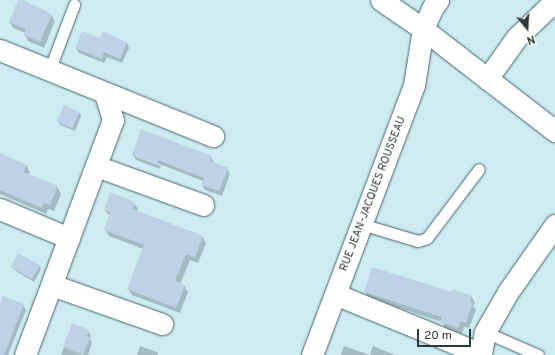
<!DOCTYPE html>
<style>
body{margin:0}
#map{position:relative;width:555px;height:355px;overflow:hidden;background:#ccecf2;font-family:Overpass,sans-serif}
div>[style]{position:absolute}
.shadow>*{inset:0;background:#0003}
.building>*{inset:0;background:#bdd3e5;transform-origin:0 0}
.roads{filter:drop-shadow(0 0 1px #486469) drop-shadow(0 0 1px #486469)}
.lane>*{height:11px;margin:-5.5px;padding:0 5.5px;transform-origin:5.5px;border-radius:5.5px;background:#fff}
.street>*{height:21px;margin:-10.5px;padding:0 10.5px;transform-origin:10.5px;border-radius:10.5px;background:#fff}
span{translate:-50% -50%;white-space:nowrap;text-align:center;line-height:1.15;-webkit-text-stroke:3px #fff;paint-order:stroke}
.street-label{font-size:11px;color:#2d393b}
.north{position:absolute;left:507px;top:8px;width:40px;height:40px;-webkit-text-stroke:3px #fff;paint-order:stroke;rotate:162deg;font-size:11px;font-weight:700;line-height:16px;text-align:center;color:#2d393b}
.north::after{content:'';display:block;margin:auto;width:14px;height:18px;background:#2d393b;clip-path:polygon(50% 0,100% 100%,50% 72%,0 100%)}
.scale{position:absolute;left:417px;top:329px;width:54px;height:18px;box-sizing:border-box;border:2px solid #2d393b;border-top:0;padding-left:5px;font-size:12px;line-height:14px;white-space:nowrap;color:#2d393b;-webkit-text-stroke:3px #fff;paint-order:stroke}
</style>
<div id="map">
<div class="shadow">
<i style="clip-path:polygon(19px 0,51px 15px,55px 21px,44px 48px,28px 41px,25px 35px,26px 33px,13px 28px,10px 22px)"></i>
<i style="clip-path:polygon(103px 32px,127px 43px,129px 48px,122px 63px,107px 57px,104px 63px,79px 53px,76px 48px,100px 39px)"></i>
<i style="clip-path:polygon(80px 113px,81px 116px,75px 131px,60px 125px,58px 122px)"></i>
<i style="clip-path:polygon(0 154px,26px 165px,30px 172px,28px 175px,57px 187px,61px 194px,54px 211px,48px 209px,46px 214px,0 194px)"></i>
<i style="clip-path:polygon(133px 155px,211px 157px,214px 163px,227px 169px,230px 174px,222px 196px,205px 190px,202px 185px,203px 181px,136px 155px,136px 157px,161px 166px,160px 169px,136px 160px)"></i>
<i style="clip-path:polygon(134px 203px,138px 209px,137px 211px,202px 236px,206px 243px,198px 263px,190px 260px,180px 284px,184px 285px,188px 292px,180px 313px,132px 295px,128px 289px,143px 249px,109px 236px,105px 229px,110px 217px,105px 210px)"></i>
<i style="clip-path:polygon(39px 265px,41px 269px,34px 282px,14px 270px,12px 267px)"></i>
<i style="clip-path:polygon(365px 292px,453px 293px,471px 296px,475px 303px,473px 306px,476px 310px,469px 328px,464px 327px,462px 334px,445px 328px,442px 322px,369px 298px)"></i>
<i style="clip-path:polygon(23px 305px,26px 310px,8px 355px,0 355px,0 307px)"></i>
<i style="clip-path:polygon(73px 324px,88px 331px,91px 336px,90px 339px,92px 343px,88px 355px,61px 355px)"></i>
<i style="clip-path:polygon(140px 346px,157px 352px,158px 355px,137px 355px)"></i>
<i style="clip-path:polygon(344px 346px,370px 355px,373px 346px,395px 355px,341px 355px)"></i>
</div>
<div class="building">
<i style="clip-path:polygon(18px 0,23px 0,52px 14px,40px 42px,23px 35px,26px 29px,9px 22px)"></i>
<i style="clip-path:polygon(82px 31px,100px 38px,102px 31px,127px 42px,120px 59px,104px 52px,102px 59px,75px 48px)"></i>
<i style="left:64px;top:105px;width:17px;height:18px;rotate:24deg"></i>
<i style="clip-path:polygon(141px 129px,212px 156px,210px 161px,228px 168px,219px 191px,201px 185px,204px 178px,158px 160px,157px 164px,132px 155px)"></i>
<i style="clip-path:polygon(0 153px,27px 165px,23px 172px,58px 186px,50px 205px,44px 203px,42px 208px,0 190px)"></i>
<i style="clip-path:polygon(110px 192px,135px 202px,133px 209px,203px 236px,195px 257px,186px 254px,175px 281px,185px 285px,176px 308px,127px 289px,144px 245px,104px 230px,110px 212px,104px 210px)"></i>
<i style="left:18px;top:253px;width:25px;height:16px;rotate:29deg"></i>
<i style="clip-path:polygon(372px 267px,452px 292px,453px 289px,472px 296px,470px 302px,473px 303px,466px 323px,461px 321px,458px 328px,440px 322px,442px 317px,364px 292px)"></i>
<i style="clip-path:polygon(3px 296px,24px 304px,4px 355px,0 355px,0 305px)"></i>
<i style="clip-path:polygon(72px 323px,89px 330px,87px 336px,90px 337px,83px 355px,63px 347px)"></i>
</div>
<div class="roads">
<div class="lane">
<i style="left:49px;top:71px;width:71px;rotate:-69.3deg"></i>
<i style="left:361px;top:224px;width:59px;rotate:16.6deg"></i>
<i style="left:418px;top:241px;width:9px;rotate:-18deg"></i>
<i style="left:427px;top:238px;width:86px;rotate:-53deg"></i>
<i style="left:485px;top:332px;width:58px;rotate:23.5deg"></i>
</div>
<div class="street">
<i style="left:381px;top:0;width:51px;rotate:34.6deg"></i>
<i style="left:423px;top:29px;width:167px;rotate:37.7deg"></i>
<i style="left:0;top:50px;width:230px;rotate:22deg"></i>
<i style="left:487px;top:79px;width:52px;rotate:-54.5deg"></i>
<i style="left:517px;top:37px;width:52px;rotate:-43.5deg"></i>
<i style="left:96px;top:166px;width:114px;rotate:20deg"></i>
<i style="left:0;top:209px;width:75px;rotate:22.8deg"></i>
<i style="left:52px;top:285px;width:117px;rotate:19.5deg"></i>
<i style="left:335px;top:294px;width:158px;rotate:22.3deg"></i>
<i style="left:481px;top:354px;width:1px;rotate:135deg"></i>
<i style="left:481px;top:354px;width:22px;rotate:-80deg"></i>
<i style="left:485px;top:332px;width:46px;rotate:-60.1deg"></i>
<i style="left:508px;top:292px;width:82px;rotate:-55deg"></i>
<i style="left:25px;top:355px;width:251px;rotate:-69.5deg"></i>
<i style="left:113px;top:120px;width:28px;rotate:-107deg"></i>
<i style="left:312px;top:355px;width:289px;rotate:-69.3deg"></i>
<i style="left:414px;top:85px;width:57px;rotate:-80.9deg"></i>
<i style="left:423px;top:29px;width:24px;rotate:-66deg"></i>
<i style="left:433px;top:7px;width:9px;rotate:-54deg"></i>
</div>
</div>
<div class="street-label">
<span style="left:373px;top:194px;rotate:-69deg">RUE JEAN-JACQUES ROUSSEAU</span>
</div>
<div class="north">N</div>
<div class="scale">20 m</div>
</div>
